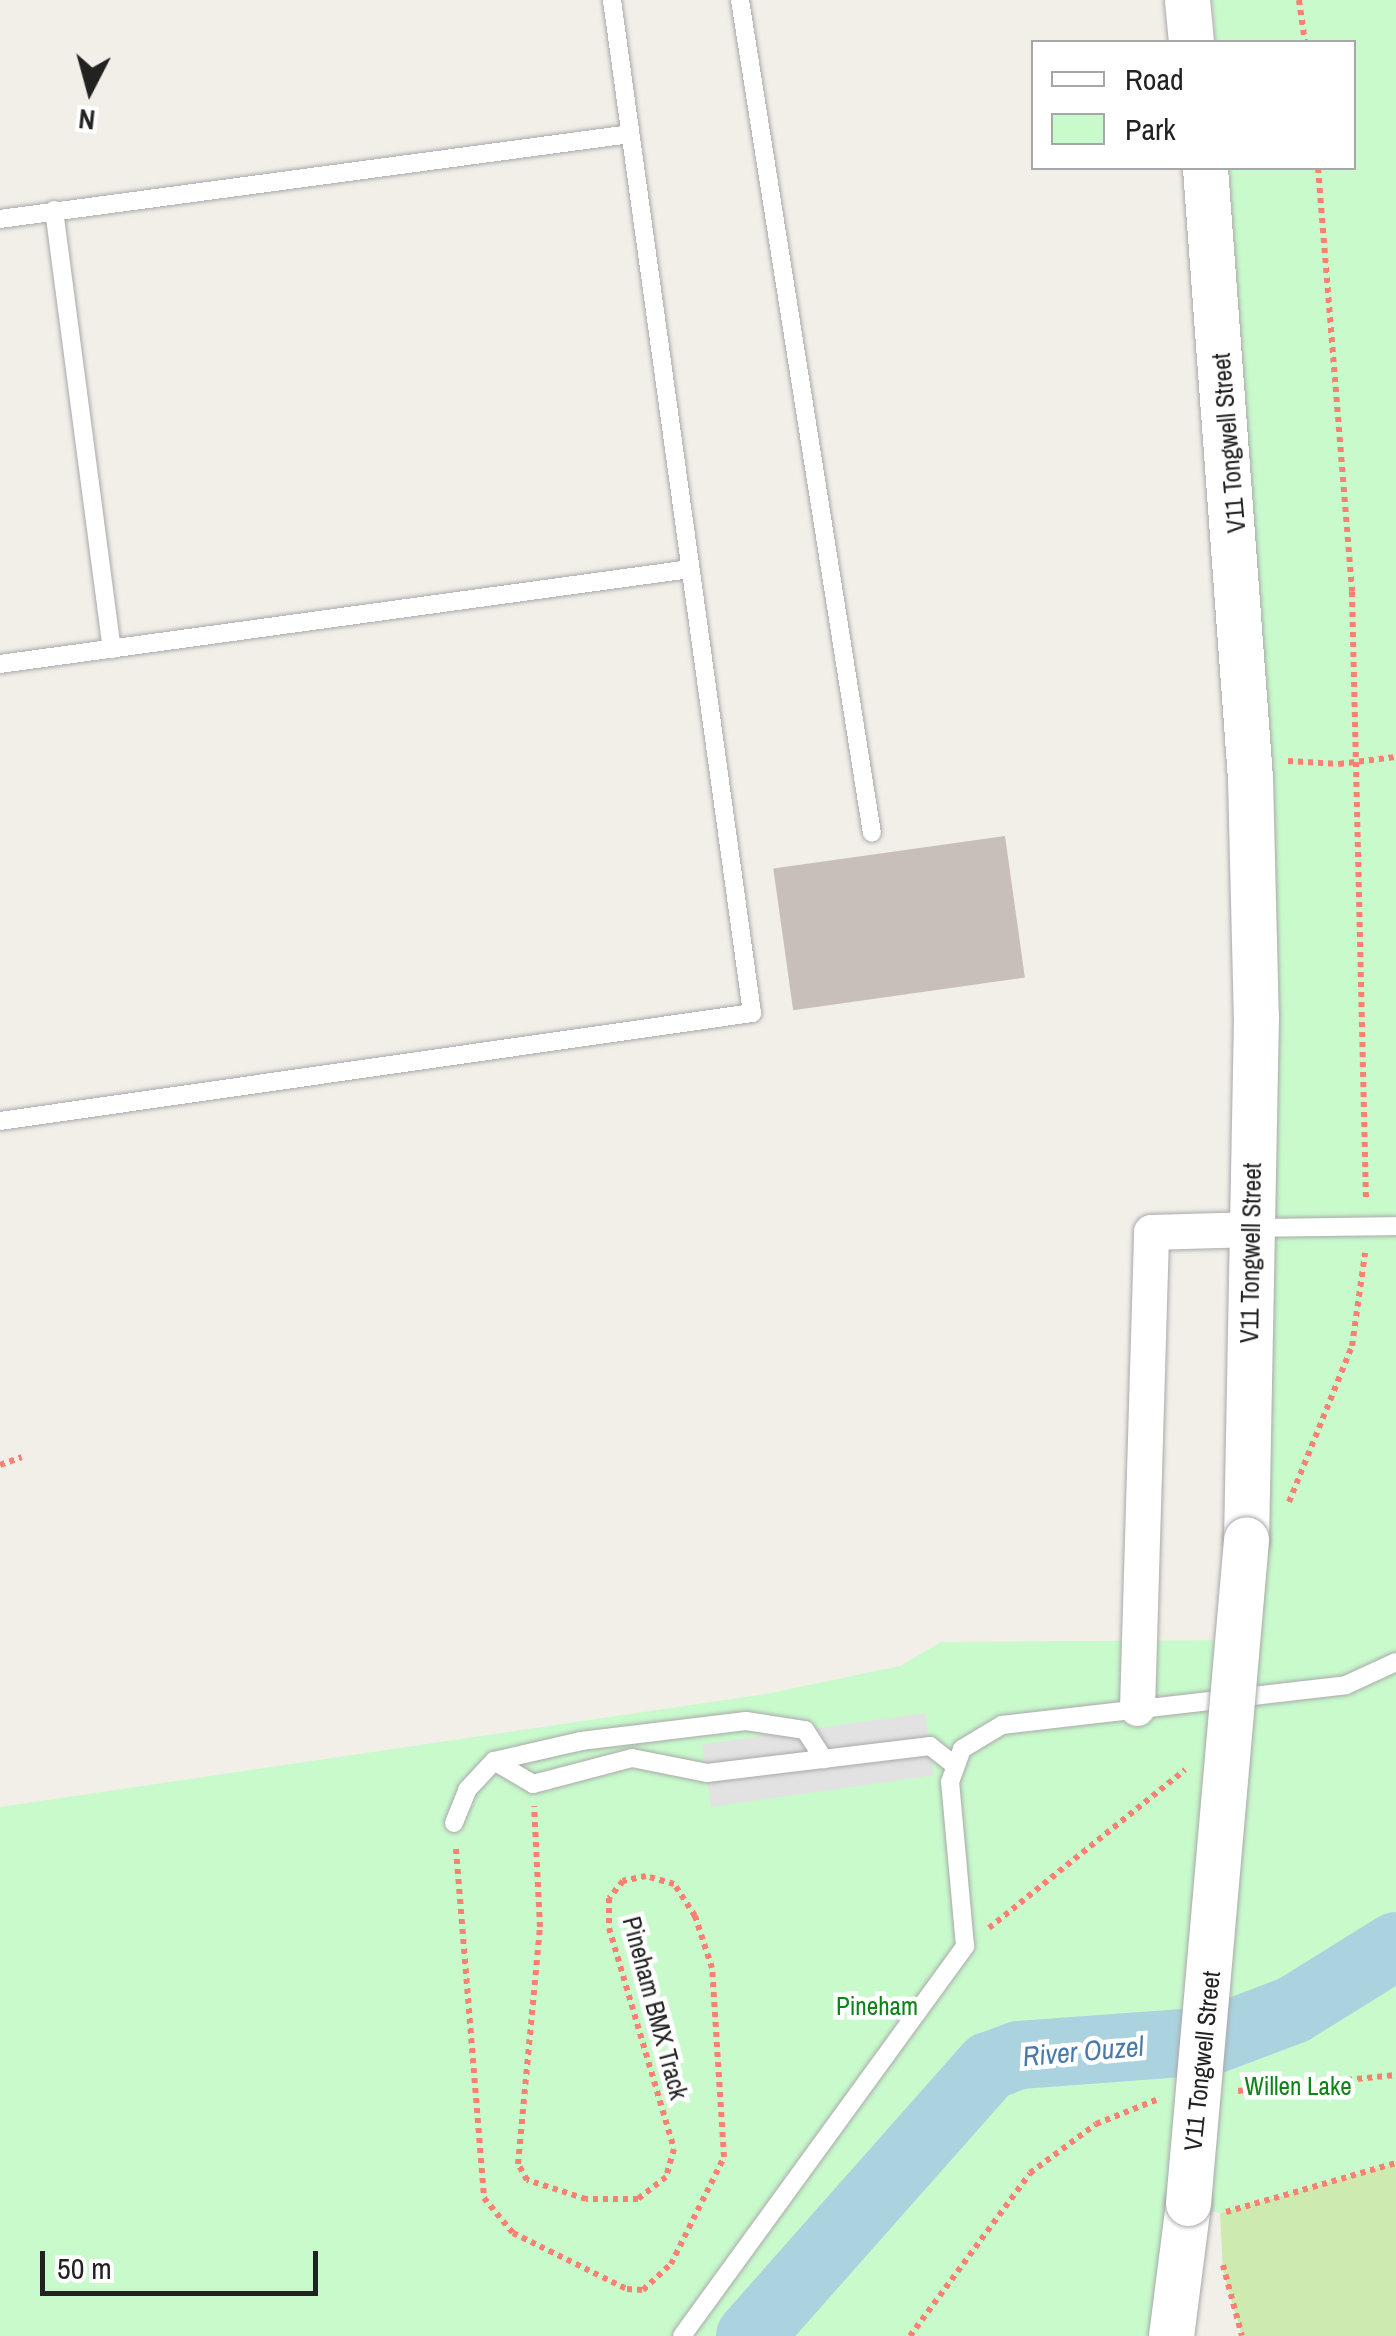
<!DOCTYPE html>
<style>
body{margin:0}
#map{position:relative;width:1396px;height:2336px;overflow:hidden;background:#f2efe9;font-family:"Archivo Narrow",sans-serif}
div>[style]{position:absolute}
.grass>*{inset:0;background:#cdebb0}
.park>*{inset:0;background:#c8facc}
.parking>*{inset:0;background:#e2e2e2;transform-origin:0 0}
.river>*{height:68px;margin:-34px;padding:0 34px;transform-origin:34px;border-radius:34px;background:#aad3df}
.building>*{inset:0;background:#c7bfb8;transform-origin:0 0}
.path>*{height:6px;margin-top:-3px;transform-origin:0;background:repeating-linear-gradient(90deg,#fa8072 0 5px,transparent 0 10px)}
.roads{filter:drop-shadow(0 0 2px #a9a9a9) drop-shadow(0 0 2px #a9a9a9)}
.service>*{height:18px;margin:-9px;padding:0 9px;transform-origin:9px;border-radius:9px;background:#fff}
.minor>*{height:35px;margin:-17.5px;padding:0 17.5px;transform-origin:17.5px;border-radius:17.5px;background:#fff}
.tertiary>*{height:45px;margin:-22.5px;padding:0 22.5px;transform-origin:22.5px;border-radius:22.5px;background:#fff}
.bridges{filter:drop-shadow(0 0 2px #a9a9a9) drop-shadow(0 0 2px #a9a9a9)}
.tertiary-bridge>*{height:45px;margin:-22.5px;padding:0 22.5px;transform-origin:22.5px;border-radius:22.5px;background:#fff}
span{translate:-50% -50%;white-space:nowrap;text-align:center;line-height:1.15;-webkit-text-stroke:9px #fff;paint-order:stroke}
.street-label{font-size:25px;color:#222}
.park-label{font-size:25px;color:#0c8416}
.water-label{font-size:28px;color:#4a7aab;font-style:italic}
.legend{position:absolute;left:1031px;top:40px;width:325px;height:130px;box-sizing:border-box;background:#fff;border:2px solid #a7a7a7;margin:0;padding:12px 18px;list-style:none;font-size:30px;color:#222}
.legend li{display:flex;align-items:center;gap:20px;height:50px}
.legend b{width:50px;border:2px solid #a7a7a7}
.north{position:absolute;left:40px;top:40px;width:100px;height:100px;-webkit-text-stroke:8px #fff;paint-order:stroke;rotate:186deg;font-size:28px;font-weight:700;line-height:40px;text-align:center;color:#222}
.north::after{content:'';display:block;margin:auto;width:35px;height:45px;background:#222;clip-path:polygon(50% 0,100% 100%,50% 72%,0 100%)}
.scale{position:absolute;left:40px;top:2251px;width:278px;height:45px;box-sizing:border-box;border:5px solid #222;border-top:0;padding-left:12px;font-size:30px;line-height:35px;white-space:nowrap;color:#222;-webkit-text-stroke:8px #fff;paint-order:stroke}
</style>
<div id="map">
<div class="grass">
<i style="clip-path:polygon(1396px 2163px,1396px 2336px,1242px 2336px,1223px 2271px,1220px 2213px)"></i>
</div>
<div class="park">
<i style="clip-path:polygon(1212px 0,1396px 0,1396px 2163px,1220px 2213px,1188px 2204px,1171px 2336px,0 2336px,0 1807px,766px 1694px,900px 1666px,941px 1642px,1238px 1640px,1266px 1539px,1276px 1066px,1272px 811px,1229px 168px,1354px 168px,1354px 42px,1216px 42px)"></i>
</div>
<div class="parking">
<i style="left:925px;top:1713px;width:63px;height:225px;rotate:82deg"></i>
</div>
<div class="river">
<i style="left:750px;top:2336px;width:361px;rotate:-48.5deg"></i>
<i style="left:989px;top:2066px;width:32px;rotate:-20deg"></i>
<i style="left:1019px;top:2055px;width:193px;rotate:-4.2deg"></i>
<i style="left:1211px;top:2041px;width:88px;rotate:-20.7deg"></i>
<i style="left:1293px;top:2010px;width:121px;rotate:-31.9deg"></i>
</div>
<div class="building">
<i style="left:1005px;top:836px;width:143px;height:234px;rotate:82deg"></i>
</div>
<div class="path">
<i style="left:1299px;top:0;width:42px;rotate:81.9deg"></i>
<i style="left:1318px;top:168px;width:425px;rotate:85.4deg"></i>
<i style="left:1352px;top:592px;width:609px;rotate:88.68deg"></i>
<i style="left:1288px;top:761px;width:51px;rotate:3.4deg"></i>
<i style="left:1339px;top:764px;width:57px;rotate:-7deg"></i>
<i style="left:0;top:1465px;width:23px;rotate:-20deg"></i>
<i style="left:1289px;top:1502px;width:168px;rotate:-68deg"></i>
<i style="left:1352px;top:1346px;width:94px;rotate:-82deg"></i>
<i style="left:456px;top:1849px;width:350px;rotate:85.4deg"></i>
<i style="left:484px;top:2198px;width:45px;rotate:50.4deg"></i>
<i style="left:513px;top:2233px;width:127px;rotate:26.2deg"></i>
<i style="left:627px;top:2289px;width:16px;rotate:4deg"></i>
<i style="left:643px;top:2290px;width:38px;rotate:-43deg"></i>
<i style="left:671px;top:2264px;width:119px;rotate:-63.6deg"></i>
<i style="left:724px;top:2157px;width:189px;rotate:-93.6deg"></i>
<i style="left:712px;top:1968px;width:55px;rotate:-108.1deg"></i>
<i style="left:695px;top:1916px;width:38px;rotate:-123deg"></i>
<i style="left:674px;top:1884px;width:29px;rotate:-164deg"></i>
<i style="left:646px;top:1876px;width:24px;rotate:168deg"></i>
<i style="left:623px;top:1881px;width:22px;rotate:129deg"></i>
<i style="left:609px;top:1898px;width:30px;rotate:90deg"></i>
<i style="left:609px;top:1928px;width:230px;rotate:73.6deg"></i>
<i style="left:674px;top:2149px;width:29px;rotate:106deg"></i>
<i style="left:666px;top:2177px;width:36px;rotate:142deg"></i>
<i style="left:638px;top:2199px;width:52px;rotate:180deg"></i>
<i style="left:586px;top:2199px;width:62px;rotate:-162.1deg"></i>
<i style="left:527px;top:2180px;width:18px;rotate:-119deg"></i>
<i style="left:518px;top:2164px;width:238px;rotate:-84.7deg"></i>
<i style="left:540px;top:1927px;width:121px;rotate:-92.8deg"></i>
<i style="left:989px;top:1928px;width:252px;rotate:-38.9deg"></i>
<i style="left:1238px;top:2091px;width:159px;rotate:-5.8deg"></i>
<i style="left:1226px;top:2212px;width:177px;rotate:-16.1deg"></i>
<i style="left:1223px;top:2265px;width:73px;rotate:75deg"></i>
<i style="left:910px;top:2336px;width:202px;rotate:-53.6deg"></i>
<i style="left:1030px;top:2173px;width:82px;rotate:-36.6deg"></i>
<i style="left:1096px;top:2124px;width:65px;rotate:-21.8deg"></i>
</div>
<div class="roads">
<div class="service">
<i style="left:740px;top:0;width:843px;rotate:81deg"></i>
<i style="left:54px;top:210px;width:443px;rotate:82.5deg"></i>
<i style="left:0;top:219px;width:636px;rotate:-7.68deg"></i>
<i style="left:0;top:664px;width:697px;rotate:-7.84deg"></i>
<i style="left:0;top:1121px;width:760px;rotate:-8.17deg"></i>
<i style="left:752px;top:1013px;width:1023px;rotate:-97.87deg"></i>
<i style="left:1253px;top:1228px;width:143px;rotate:-0.8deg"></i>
<i style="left:494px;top:1761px;width:89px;rotate:-12.9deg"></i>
<i style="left:581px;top:1741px;width:166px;rotate:-6.9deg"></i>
<i style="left:746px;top:1721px;width:60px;rotate:8.7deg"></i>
<i style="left:805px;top:1730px;width:35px;rotate:57deg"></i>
<i style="left:454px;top:1823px;width:35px;rotate:-68deg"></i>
<i style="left:467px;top:1790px;width:40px;rotate:-47deg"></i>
<i style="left:494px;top:1761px;width:45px;rotate:30.5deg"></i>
<i style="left:533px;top:1784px;width:102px;rotate:-14.7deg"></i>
<i style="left:632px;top:1758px;width:76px;rotate:11.3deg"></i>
<i style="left:707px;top:1773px;width:225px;rotate:-6.9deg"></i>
<i style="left:930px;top:1746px;width:28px;rotate:38deg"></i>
<i style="left:682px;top:2336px;width:482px;rotate:-54deg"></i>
<i style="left:965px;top:1946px;width:165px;rotate:-95.2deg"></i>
<i style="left:950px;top:1782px;width:35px;rotate:-70deg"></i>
<i style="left:962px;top:1749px;width:47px;rotate:-31deg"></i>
<i style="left:1002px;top:1725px;width:346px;rotate:-6.6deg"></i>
<i style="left:1346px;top:1685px;width:55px;rotate:-24.7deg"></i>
</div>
<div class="minor">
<i style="left:1137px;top:1708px;width:476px;rotate:-88.3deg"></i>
<i style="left:1151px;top:1232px;width:101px;rotate:-1.7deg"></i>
</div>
<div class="tertiary">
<i style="left:1187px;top:0;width:42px;rotate:84.6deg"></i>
<i style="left:1205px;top:168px;width:612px;rotate:85.78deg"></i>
<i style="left:1250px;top:778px;width:238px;rotate:88.6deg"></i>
<i style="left:1256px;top:1016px;width:524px;rotate:91.09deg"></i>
<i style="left:1171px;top:2336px;width:134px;rotate:-82.7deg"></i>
</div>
</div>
<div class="bridges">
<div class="tertiary-bridge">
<i style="left:1188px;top:2203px;width:666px;rotate:-85deg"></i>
</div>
</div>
<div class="street-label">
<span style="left:1229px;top:443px;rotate:-95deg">V11 Tongwell Street</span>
<span style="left:1251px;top:1253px;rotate:-89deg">V11 Tongwell Street</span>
<span style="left:655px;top:2008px;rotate:75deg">Pineham BMX Track</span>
<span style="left:1202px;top:2061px;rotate:-84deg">V11 Tongwell Street</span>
</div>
<div class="park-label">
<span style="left:877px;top:2006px">Pineham</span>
<span style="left:1298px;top:2086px">Willen Lake</span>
</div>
<div class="water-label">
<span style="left:1083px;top:2051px;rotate:-5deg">River Ouzel</span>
</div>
<ul class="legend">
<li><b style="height:12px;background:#fff"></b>Road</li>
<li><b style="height:28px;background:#c8facc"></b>Park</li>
</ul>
<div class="north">N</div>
<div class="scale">50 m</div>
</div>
